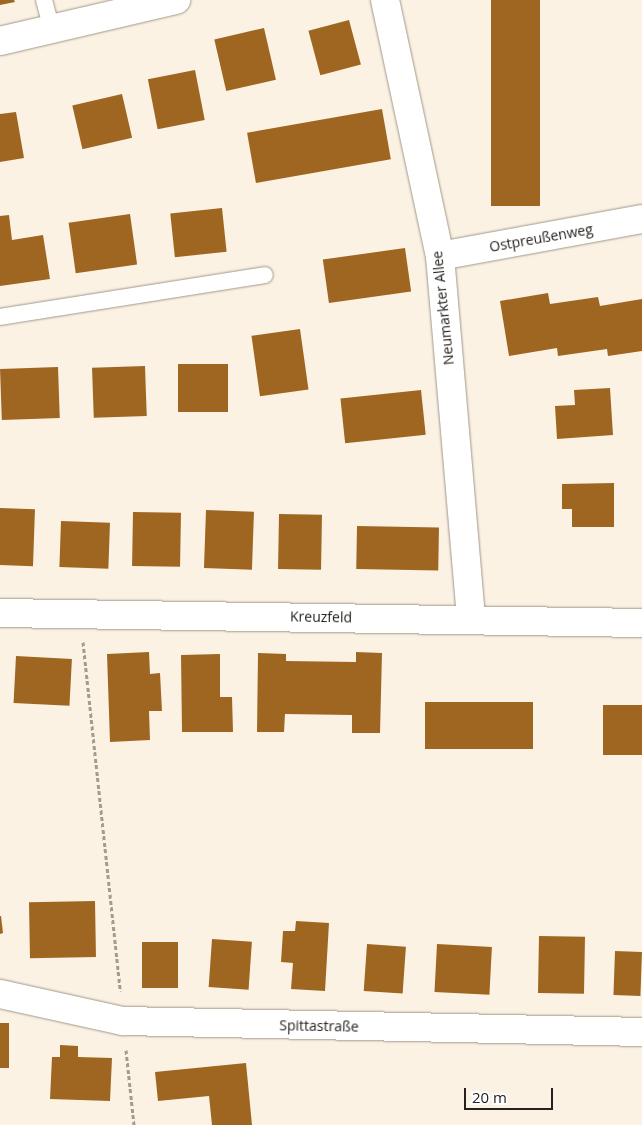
<!DOCTYPE html>
<meta charset="utf-8">
<style>
body{margin:0}
#map{position:relative;width:642px;height:1125px;overflow:hidden;background:#fbf2e3;font-family:"Open Sans",sans-serif}
div>[style]{position:absolute}
.building>*{inset:0;background:#9f6621;transform-origin:0 0}
.path>*{height:3px;margin-top:-1.5px;transform-origin:0;background:repeating-linear-gradient(90deg,#a19b90 0 4px,transparent 0 6.5px)}
.roads{filter:drop-shadow(0 0 1px #a0988a) drop-shadow(0 0 1px #a0988a)}
.service>*{height:16px;margin:-8px;padding:0 8px;transform-origin:8px;border-radius:8px;background:#fff}
.minor>*{height:28px;margin:-14px;padding:0 14px;transform-origin:14px;border-radius:14px;background:#fff}
span{translate:-50% -50%;white-space:nowrap;text-align:center;line-height:1.15;-webkit-text-stroke:4px #fff;paint-order:stroke}
.street-label{font-size:14px;color:#25221d}
.scale{position:absolute;left:464px;top:1088px;width:89px;height:22px;box-sizing:border-box;border:2px solid #25221d;border-top:0;padding-left:6px;font-size:15px;line-height:18px;white-space:nowrap;color:#25221d;-webkit-text-stroke:4px #fff;paint-order:stroke}
</style>
<div id="map">
<div class="building">
<i style="clip-path:polygon(0 0,14px 0,15px 2px,0 5px)"></i>
<i style="left:491px;top:0;width:49px;height:206px"></i>
<i style="left:349px;top:20px;width:46px;height:42px;rotate:75deg"></i>
<i style="left:264px;top:28px;width:53px;height:51px;rotate:77deg"></i>
<i style="left:195px;top:70px;width:51px;height:48px;rotate:79deg"></i>
<i style="left:122px;top:94px;width:45px;height:51px;rotate:77deg"></i>
<i style="left:382px;top:109px;width:51px;height:137px;rotate:80deg"></i>
<i style="clip-path:polygon(16px 112px,24px 158px,0 162px,0 114px)"></i>
<i style="left:222px;top:208px;width:44px;height:52px;rotate:84deg"></i>
<i style="left:130px;top:214px;width:51px;height:62px;rotate:82deg"></i>
<i style="clip-path:polygon(9px 215px,12px 240px,43px 235px,50px 279px,0 286px,0 216px)"></i>
<i style="left:405px;top:248px;width:44px;height:83px;rotate:82deg"></i>
<i style="clip-path:polygon(548px 293px,550px 304px,598px 297px,600px 306px,642px 299px,642px 351px,608px 356px,607px 349px,558px 356px,557px 348px,509px 356px,500px 301px)"></i>
<i style="left:300px;top:329px;width:61px;height:49px;rotate:82deg"></i>
<i style="left:178px;top:364px;width:50px;height:48px"></i>
<i style="left:145px;top:366px;width:50px;height:53px;rotate:88deg"></i>
<i style="left:58px;top:367px;width:51px;height:58px;rotate:88deg"></i>
<i style="clip-path:polygon(610px 388px,613px 435px,557px 439px,555px 406px,575px 405px,574px 390px)"></i>
<i style="left:421px;top:390px;width:45px;height:81px;rotate:84deg"></i>
<i style="clip-path:polygon(614px 483px,614px 527px,572px 527px,572px 509px,562px 509px,562px 484px)"></i>
<i style="left:0;top:508px;width:35px;height:57px;rotate:2deg"></i>
<i style="left:206px;top:510px;width:48px;height:58px;rotate:2deg"></i>
<i style="left:133px;top:512px;width:48px;height:54px;rotate:1deg"></i>
<i style="left:279px;top:514px;width:43px;height:55px;rotate:1deg"></i>
<i style="left:61px;top:521px;width:49px;height:46px;rotate:2deg"></i>
<i style="left:357px;top:526px;width:82px;height:43px;rotate:1deg"></i>
<i style="clip-path:polygon(149px 652px,150px 674px,160px 673px,162px 711px,149px 711px,150px 740px,110px 742px,107px 654px)"></i>
<i style="clip-path:polygon(356px 652px,382px 653px,380px 733px,352px 733px,352px 715px,285px 714px,284px 732px,257px 732px,258px 653px,286px 654px,286px 661px,356px 662px)"></i>
<i style="clip-path:polygon(220px 654px,220px 697px,232px 697px,233px 732px,182px 732px,181px 655px)"></i>
<i style="left:16px;top:656px;width:56px;height:47px;rotate:3deg"></i>
<i style="left:425px;top:702px;width:108px;height:47px"></i>
<i style="left:603px;top:705px;width:39px;height:50px"></i>
<i style="left:95px;top:901px;width:56px;height:66px;rotate:89deg"></i>
<i style="clip-path:polygon(0 916px,1px 916px,3px 933px,0 934px)"></i>
<i style="clip-path:polygon(296px 921px,329px 923px,325px 991px,291px 989px,293px 963px,281px 962px,283px 931px,295px 931px)"></i>
<i style="left:539px;top:936px;width:46px;height:57px;rotate:1deg"></i>
<i style="left:212px;top:939px;width:40px;height:48px;rotate:4deg"></i>
<i style="left:142px;top:942px;width:36px;height:46px"></i>
<i style="left:367px;top:944px;width:39px;height:47px;rotate:4deg"></i>
<i style="left:437px;top:944px;width:55px;height:48px;rotate:3deg"></i>
<i style="left:615px;top:951px;width:27px;height:44px;rotate:2deg"></i>
<i style="left:0;top:1023px;width:9px;height:45px"></i>
<i style="clip-path:polygon(60px 1045px,78px 1046px,78px 1057px,112px 1058px,110px 1101px,50px 1099px,52px 1057px,60px 1057px)"></i>
<i style="clip-path:polygon(246px 1063px,252px 1125px,212px 1125px,209px 1096px,158px 1101px,155px 1072px)"></i>
</div>
<div class="path">
<i style="left:83px;top:642px;width:351px;rotate:83.9deg"></i>
<i style="left:126px;top:1050px;width:75px;rotate:83.9deg"></i>
</div>
<div class="roads">
<div class="service">
<i style="left:44px;top:0;width:28px;rotate:75deg"></i>
<i style="left:0;top:317px;width:268px;rotate:-9deg"></i>
</div>
<div class="minor">
<i style="left:385px;top:0;width:262px;rotate:77.9deg"></i>
<i style="left:440px;top:256px;width:365px;rotate:85.1deg"></i>
<i style="left:0;top:41px;width:181px;rotate:-13.1deg"></i>
<i style="left:440px;top:256px;width:205px;rotate:-10.4deg"></i>
<i style="left:0;top:613px;width:642px;rotate:0.89deg"></i>
<i style="left:0;top:994px;width:126px;rotate:12.4deg"></i>
<i style="left:123px;top:1021px;width:519px;rotate:1.21deg"></i>
</div>
</div>
<div class="street-label">
<span style="left:541px;top:238px;rotate:-10deg">Ostpreußenweg</span>
<span style="left:443px;top:308px;rotate:-96deg">Neumarkter Allee</span>
<span style="left:321px;top:617px;rotate:1deg">Kreuzfeld</span>
<span style="left:319px;top:1026px;rotate:1deg">Spittastraße</span>
</div>
<div class="scale">20 m</div>
</div>
